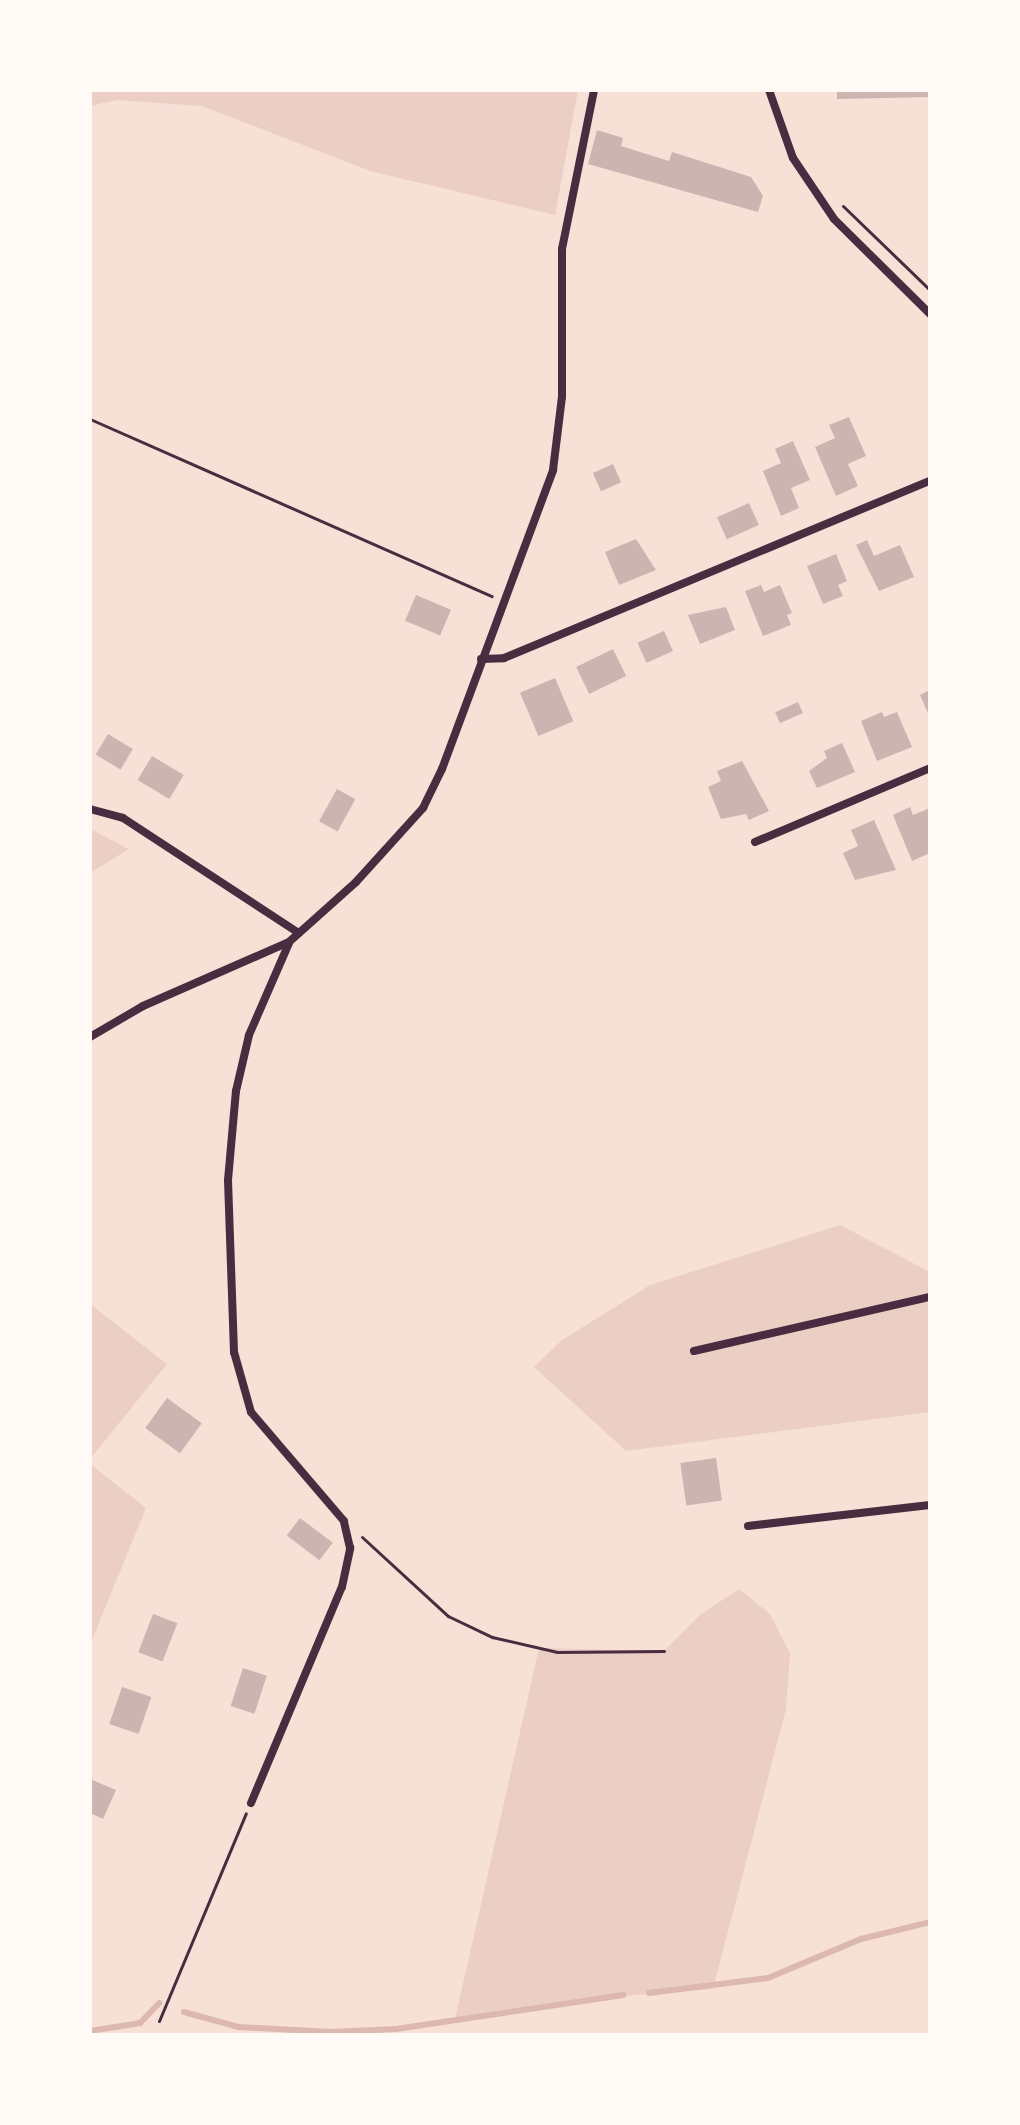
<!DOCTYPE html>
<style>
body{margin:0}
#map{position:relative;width:1020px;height:2125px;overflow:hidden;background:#f7e1d7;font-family:"Space Grotesk",sans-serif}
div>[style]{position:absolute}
.green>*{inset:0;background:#ebcfc5}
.stream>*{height:6px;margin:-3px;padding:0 3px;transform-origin:3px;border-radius:3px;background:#dcb8b0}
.building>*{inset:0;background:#ccb4b1;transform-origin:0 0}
.path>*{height:3px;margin:-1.5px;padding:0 1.5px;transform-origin:1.5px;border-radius:1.5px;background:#4a2c40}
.minor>*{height:8px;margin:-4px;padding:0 4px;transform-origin:4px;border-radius:4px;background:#4a2c40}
span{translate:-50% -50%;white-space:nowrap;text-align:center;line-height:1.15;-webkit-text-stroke:8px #fffaf5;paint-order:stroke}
.frame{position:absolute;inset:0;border:92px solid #fffaf5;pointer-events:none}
</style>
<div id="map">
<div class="green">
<i style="clip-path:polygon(90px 90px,578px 90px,555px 215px,370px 171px,202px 106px,117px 100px,90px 106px)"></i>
<i style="clip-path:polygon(90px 829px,129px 849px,90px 873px)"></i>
<i style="clip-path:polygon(840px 1225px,930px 1272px,930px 1412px,626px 1451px,534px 1367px,562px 1340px,650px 1285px)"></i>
<i style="clip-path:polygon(90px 1304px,167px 1364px,90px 1459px)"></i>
<i style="clip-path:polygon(90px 1464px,146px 1508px,90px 1645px)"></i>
<i style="clip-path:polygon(739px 1589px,770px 1614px,790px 1653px,786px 1709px,713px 1989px,571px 2000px,455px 2019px,539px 1648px,664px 1651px,701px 1614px)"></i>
</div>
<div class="stream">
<i style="left:649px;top:1993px;width:120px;rotate:-7.2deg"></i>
<i style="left:768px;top:1978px;width:101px;rotate:-22.8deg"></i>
<i style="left:861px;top:1939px;width:71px;rotate:-13.8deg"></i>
<i style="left:184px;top:2012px;width:56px;rotate:15.5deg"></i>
<i style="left:238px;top:2027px;width:93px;rotate:3.1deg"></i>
<i style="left:331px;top:2032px;width:65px;rotate:-2.6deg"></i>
<i style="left:396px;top:2029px;width:230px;rotate:-8.5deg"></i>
<i style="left:90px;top:2031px;width:51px;rotate:-9.1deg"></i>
<i style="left:140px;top:2023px;width:28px;rotate:-46deg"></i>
</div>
<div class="building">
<i style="clip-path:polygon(837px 90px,930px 90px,930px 97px,837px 99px)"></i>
<i style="clip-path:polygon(597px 130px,623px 138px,621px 146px,669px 161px,672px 152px,751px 177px,763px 196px,758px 212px,588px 164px)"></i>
<i style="clip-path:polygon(849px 417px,866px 456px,848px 464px,858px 486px,836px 496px,815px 447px,835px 438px,829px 425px)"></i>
<i style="clip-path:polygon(793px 441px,810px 480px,791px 488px,799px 508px,781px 516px,763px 471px,781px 463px,775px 449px)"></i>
<i style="left:613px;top:464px;width:20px;height:22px;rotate:66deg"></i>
<i style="left:749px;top:503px;width:24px;height:35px;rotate:66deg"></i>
<i style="clip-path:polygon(636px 539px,656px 570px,619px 585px,605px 552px)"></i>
<i style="clip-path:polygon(867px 540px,874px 556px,900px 545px,914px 577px,879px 591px,856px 545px)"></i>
<i style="clip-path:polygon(836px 554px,847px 581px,838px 585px,843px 596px,823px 604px,807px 566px)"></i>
<i style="clip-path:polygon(761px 585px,764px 592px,780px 585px,792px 613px,787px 615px,791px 625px,763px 636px,745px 591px)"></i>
<i style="left:416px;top:595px;width:38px;height:28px;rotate:23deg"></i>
<i style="clip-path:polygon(726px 607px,735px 630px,700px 644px,688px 615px)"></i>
<i style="left:664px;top:631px;width:22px;height:29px;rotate:66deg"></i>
<i style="left:613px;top:649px;width:30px;height:41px;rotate:64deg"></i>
<i style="left:555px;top:678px;width:47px;height:38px;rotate:67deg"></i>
<i style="clip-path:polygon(930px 690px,930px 718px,920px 695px)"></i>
<i style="left:798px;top:702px;width:12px;height:25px;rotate:66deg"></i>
<i style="clip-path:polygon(882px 712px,884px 717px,897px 712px,912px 747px,877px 761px,861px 721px)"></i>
<i style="left:108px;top:734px;width:29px;height:24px;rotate:31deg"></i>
<i style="clip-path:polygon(842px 743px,855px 772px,817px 788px,809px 771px,827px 758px,824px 751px)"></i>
<i style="left:152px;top:756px;width:37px;height:28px;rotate:31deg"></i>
<i style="clip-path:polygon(742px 761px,769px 811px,749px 820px,746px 814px,721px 819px,708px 787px,721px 781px,717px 771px)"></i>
<i style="left:337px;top:789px;width:21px;height:37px;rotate:29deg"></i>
<i style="clip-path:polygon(910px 807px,913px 815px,930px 808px,930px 853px,912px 861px,893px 815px)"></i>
<i style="clip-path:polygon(874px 820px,896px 870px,855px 880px,843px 853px,858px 846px,851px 830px)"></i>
<i style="left:167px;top:1398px;width:43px;height:37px;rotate:36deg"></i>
<i style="left:716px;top:1458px;width:43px;height:36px;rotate:82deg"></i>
<i style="left:300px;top:1518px;width:41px;height:22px;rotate:37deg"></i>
<i style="left:153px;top:1614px;width:26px;height:41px;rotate:21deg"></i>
<i style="left:243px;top:1668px;width:25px;height:40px;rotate:18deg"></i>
<i style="left:122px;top:1687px;width:31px;height:39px;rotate:19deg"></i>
<i style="clip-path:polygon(90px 1779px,116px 1790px,103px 1819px,90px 1813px)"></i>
</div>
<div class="path">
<i style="left:843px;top:206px;width:121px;rotate:44deg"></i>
<i style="left:90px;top:419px;width:439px;rotate:23.8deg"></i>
<i style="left:362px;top:1537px;width:117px;rotate:42.6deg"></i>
<i style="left:448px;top:1616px;width:49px;rotate:25.5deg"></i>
<i style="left:492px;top:1637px;width:67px;rotate:13deg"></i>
<i style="left:557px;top:1652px;width:107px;rotate:-0.5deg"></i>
<i style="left:159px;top:2021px;width:225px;rotate:-67.3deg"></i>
</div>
<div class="minor">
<i style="left:769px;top:90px;width:72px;rotate:70.6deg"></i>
<i style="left:793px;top:158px;width:73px;rotate:56.1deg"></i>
<i style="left:834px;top:219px;width:135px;rotate:44.7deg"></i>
<i style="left:481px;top:659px;width:23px;rotate:-2deg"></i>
<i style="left:504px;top:658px;width:461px;rotate:-22.6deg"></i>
<i style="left:90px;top:809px;width:34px;rotate:15deg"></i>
<i style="left:123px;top:818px;width:210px;rotate:33.2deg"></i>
<i style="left:755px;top:842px;width:190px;rotate:-22.9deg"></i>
<i style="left:90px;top:1037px;width:61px;rotate:-30.3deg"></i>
<i style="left:143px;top:1006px;width:159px;rotate:-23.7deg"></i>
<i style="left:289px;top:942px;width:90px;rotate:-41.8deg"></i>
<i style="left:356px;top:882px;width:100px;rotate:-47.8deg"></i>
<i style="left:423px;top:808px;width:43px;rotate:-64deg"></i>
<i style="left:442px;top:769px;width:319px;rotate:-69.6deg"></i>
<i style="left:553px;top:470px;width:74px;rotate:-83deg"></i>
<i style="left:562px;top:397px;width:148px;rotate:-90deg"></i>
<i style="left:562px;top:249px;width:162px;rotate:-78.6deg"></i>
<i style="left:694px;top:1351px;width:242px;rotate:-12.9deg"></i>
<i style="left:748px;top:1526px;width:183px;rotate:-6.6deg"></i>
<i style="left:251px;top:1803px;width:234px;rotate:-67.2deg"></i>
<i style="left:342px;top:1587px;width:40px;rotate:-78deg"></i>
<i style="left:350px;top:1548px;width:28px;rotate:-103deg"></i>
<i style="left:344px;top:1521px;width:143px;rotate:-130.5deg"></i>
<i style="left:251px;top:1412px;width:62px;rotate:-105.8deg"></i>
<i style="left:234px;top:1352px;width:172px;rotate:-92deg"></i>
<i style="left:228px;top:1180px;width:89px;rotate:-84.9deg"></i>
<i style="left:236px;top:1091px;width:57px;rotate:-76.9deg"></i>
<i style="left:249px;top:1035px;width:100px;rotate:-66.5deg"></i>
</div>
<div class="frame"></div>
</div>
